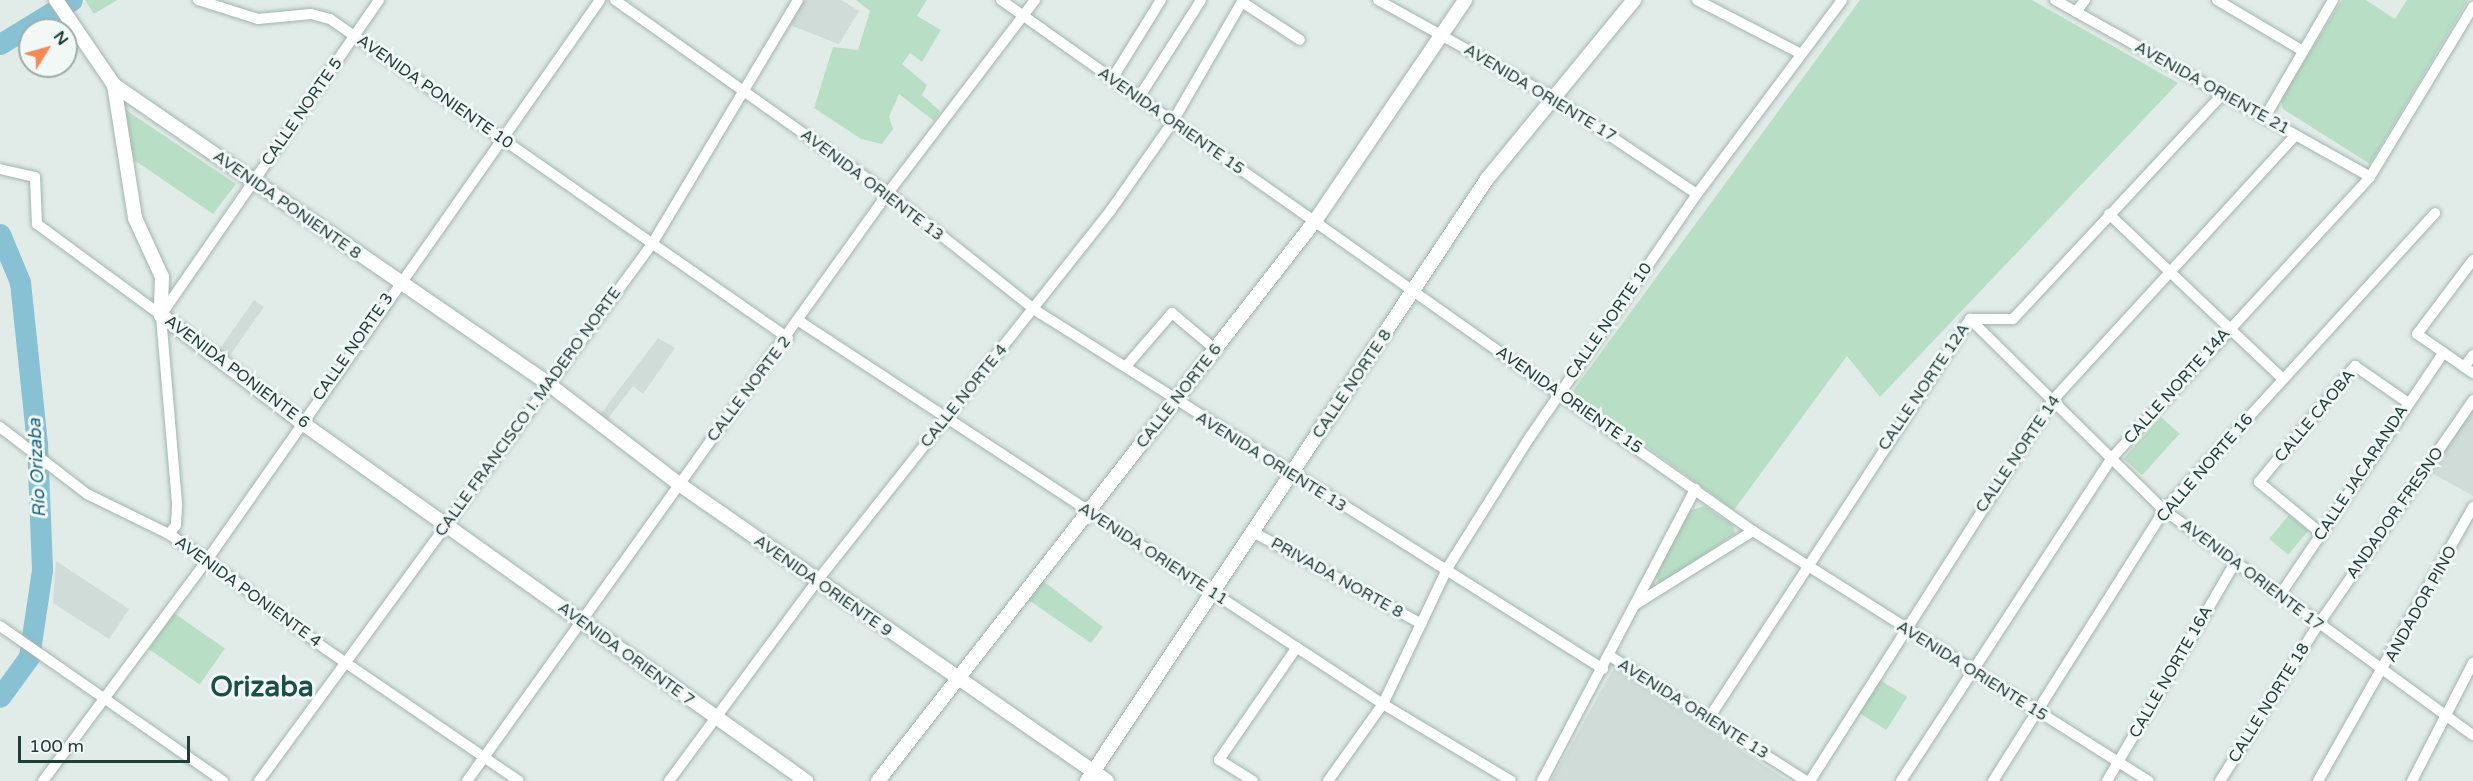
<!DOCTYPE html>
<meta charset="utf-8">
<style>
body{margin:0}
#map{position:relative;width:2473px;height:781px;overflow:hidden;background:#e1ece8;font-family:"Varela Round",sans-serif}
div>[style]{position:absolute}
.built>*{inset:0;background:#cfdcd7;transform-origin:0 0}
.green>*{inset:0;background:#b9dec6;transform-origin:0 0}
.river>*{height:21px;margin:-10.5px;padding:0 10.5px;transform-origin:10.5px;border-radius:10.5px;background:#87c1d3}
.roads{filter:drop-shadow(0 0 2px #a3b4af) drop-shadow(0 0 2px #a3b4af)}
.minor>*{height:10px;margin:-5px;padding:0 5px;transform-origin:5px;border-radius:5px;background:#fff}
.tertiary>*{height:14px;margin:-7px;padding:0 7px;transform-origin:7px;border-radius:7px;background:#fff}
span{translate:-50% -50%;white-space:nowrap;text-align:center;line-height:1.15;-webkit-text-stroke:6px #f1f8f5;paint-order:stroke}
.street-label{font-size:16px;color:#203d37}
.water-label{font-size:18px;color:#19637b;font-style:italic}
.town-label{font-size:28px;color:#1c5047;font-weight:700}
.north{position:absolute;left:18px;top:18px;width:60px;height:60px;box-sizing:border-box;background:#f1f8f5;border:2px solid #9dada9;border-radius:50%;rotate:53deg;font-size:16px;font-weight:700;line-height:24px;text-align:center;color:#203d37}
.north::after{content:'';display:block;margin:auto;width:21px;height:27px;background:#f68954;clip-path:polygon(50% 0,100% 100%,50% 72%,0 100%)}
.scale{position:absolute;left:18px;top:736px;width:172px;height:27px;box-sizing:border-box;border:3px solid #203d37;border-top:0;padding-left:8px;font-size:18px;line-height:21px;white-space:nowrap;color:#203d37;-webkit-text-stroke:4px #f1f8f5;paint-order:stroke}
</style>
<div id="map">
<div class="built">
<i style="clip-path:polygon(804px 0,841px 0,859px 11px,839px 44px,790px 25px)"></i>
<i style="left:254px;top:300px;width:12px;height:64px;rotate:35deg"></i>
<i style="clip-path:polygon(658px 338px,675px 348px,643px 394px,633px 386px,606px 421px,599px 416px)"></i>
<i style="clip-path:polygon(2473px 409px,2473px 496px,2430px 472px)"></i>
<i style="clip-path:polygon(56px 561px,129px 609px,109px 639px,53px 603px)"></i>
<i style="clip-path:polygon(1614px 668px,1788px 781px,1551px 781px)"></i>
</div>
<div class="green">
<i style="clip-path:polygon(85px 0,117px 0,94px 14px)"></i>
<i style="clip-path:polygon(856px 0,927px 0,917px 16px,941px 30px,922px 62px,910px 53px,902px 64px,927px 85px,922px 95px,940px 111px,934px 121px,899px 94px,889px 117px,893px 129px,882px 144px,861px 139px,814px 108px,833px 47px,858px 50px,870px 11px)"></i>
<i style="clip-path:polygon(1860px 0,2032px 0,2178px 83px,1880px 397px,1847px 356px,1734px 510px,1572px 392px)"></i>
<i style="clip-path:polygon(2342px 0,2366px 0,2395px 19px,2407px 0,2468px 0,2370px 164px,2283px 109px,2281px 99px)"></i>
<i style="clip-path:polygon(120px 106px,236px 184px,213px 214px,134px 160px)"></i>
<i style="left:2161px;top:417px;width:25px;height:56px;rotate:42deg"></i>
<i style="clip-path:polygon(1704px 506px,1733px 525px,1735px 534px,1660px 584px,1655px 575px,1689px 511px)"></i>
<i style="left:2289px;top:515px;width:25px;height:31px;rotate:40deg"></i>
<i style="clip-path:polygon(1042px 580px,1103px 627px,1091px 643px,1027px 599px)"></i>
<i style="left:174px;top:613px;width:62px;height:44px;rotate:35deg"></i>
<i style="left:1880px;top:680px;width:32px;height:39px;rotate:32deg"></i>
</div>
<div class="river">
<i style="left:0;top:44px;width:84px;rotate:-31.4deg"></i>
<i style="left:0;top:234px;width:52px;rotate:67.4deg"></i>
<i style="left:20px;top:282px;width:163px;rotate:84deg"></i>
<i style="left:37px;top:444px;width:126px;rotate:87.7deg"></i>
<i style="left:42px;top:570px;width:88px;rotate:98.5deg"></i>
<i style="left:29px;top:657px;width:49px;rotate:125.9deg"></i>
</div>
<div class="roads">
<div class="minor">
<i style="left:198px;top:0;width:63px;rotate:17.6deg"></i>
<i style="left:258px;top:19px;width:53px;rotate:-5.4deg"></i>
<i style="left:311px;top:14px;width:20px;rotate:15deg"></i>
<i style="left:330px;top:19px;width:558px;rotate:34.86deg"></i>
<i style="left:615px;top:0;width:334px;rotate:35.3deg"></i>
<i style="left:888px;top:193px;width:188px;rotate:38.5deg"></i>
<i style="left:1035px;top:310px;width:672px;rotate:32.29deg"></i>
<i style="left:1001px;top:0;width:921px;rotate:35.23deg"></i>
<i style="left:1753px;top:531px;width:468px;rotate:32.3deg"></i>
<i style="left:1378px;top:0;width:199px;rotate:29.1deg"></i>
<i style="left:1552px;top:97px;width:174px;rotate:33.8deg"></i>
<i style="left:1697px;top:0;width:117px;rotate:27.4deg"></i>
<i style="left:2055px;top:0;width:361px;rotate:29.3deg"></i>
<i style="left:2217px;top:0;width:100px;rotate:30.7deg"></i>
<i style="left:1242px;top:2px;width:69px;rotate:33.2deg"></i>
<i style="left:2076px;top:12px;width:15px;rotate:-53deg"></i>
<i style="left:1112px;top:79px;width:93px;rotate:-58.2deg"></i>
<i style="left:1138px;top:99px;width:117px;rotate:-57.5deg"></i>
<i style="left:2265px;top:117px;width:135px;rotate:-59.8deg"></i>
<i style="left:0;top:169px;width:36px;rotate:13deg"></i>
<i style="left:35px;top:177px;width:47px;rotate:87.6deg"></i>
<i style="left:37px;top:224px;width:154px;rotate:36.3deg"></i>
<i style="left:2109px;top:214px;width:240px;rotate:43.5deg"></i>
<i style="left:2473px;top:260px;width:93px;rotate:127.1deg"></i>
<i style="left:2417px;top:334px;width:68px;rotate:34.9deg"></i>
<i style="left:1970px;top:319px;width:272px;rotate:44.6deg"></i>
<i style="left:2164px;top:510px;width:382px;rotate:36.1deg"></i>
<i style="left:799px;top:321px;width:698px;rotate:33.26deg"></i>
<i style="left:1383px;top:704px;width:149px;rotate:31deg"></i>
<i style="left:1127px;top:365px;width:69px;rotate:-49.1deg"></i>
<i style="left:1172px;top:313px;width:57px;rotate:40.1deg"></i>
<i style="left:2464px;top:367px;width:15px;rotate:-53deg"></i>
<i style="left:0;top:427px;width:110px;rotate:37.6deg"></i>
<i style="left:87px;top:494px;width:91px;rotate:26deg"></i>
<i style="left:169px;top:534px;width:46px;rotate:34.4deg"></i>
<i style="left:207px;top:560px;width:150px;rotate:36.9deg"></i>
<i style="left:327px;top:650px;width:232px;rotate:34.3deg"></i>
<i style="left:1253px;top:532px;width:192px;rotate:28.6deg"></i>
<i style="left:169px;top:534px;width:11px;rotate:-52deg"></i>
<i style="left:176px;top:525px;width:22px;rotate:-87deg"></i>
<i style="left:177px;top:503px;width:189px;rotate:-94.9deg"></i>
<i style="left:161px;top:315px;width:383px;rotate:-55.3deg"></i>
<i style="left:2322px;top:534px;width:82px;rotate:-140.5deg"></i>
<i style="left:2259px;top:482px;width:151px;rotate:-50.4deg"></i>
<i style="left:2355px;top:366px;width:63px;rotate:34.7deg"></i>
<i style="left:2280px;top:595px;width:292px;rotate:-56deg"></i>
<i style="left:1636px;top:604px;width:138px;rotate:-32deg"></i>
<i style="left:0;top:626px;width:272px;rotate:34.8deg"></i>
<i style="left:1610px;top:656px;width:232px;rotate:32.5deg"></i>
<i style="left:1709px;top:718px;width:477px;rotate:-56.8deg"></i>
<i style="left:1970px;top:319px;width:43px"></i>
<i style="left:2013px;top:319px;width:305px;rotate:-47deg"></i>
<i style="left:43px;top:781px;width:275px;rotate:-53.4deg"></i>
<i style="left:207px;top:560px;width:684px;rotate:-54.94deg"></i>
<i style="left:259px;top:781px;width:665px;rotate:-53.8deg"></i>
<i style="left:652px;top:244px;width:284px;rotate:-59.1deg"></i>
<i style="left:467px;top:781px;width:723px;rotate:-54.4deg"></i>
<i style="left:888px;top:193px;width:243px;rotate:-52.7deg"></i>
<i style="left:669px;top:781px;width:249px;rotate:-53.5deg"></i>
<i style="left:817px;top:581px;width:473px;rotate:-51.6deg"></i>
<i style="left:1111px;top:210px;width:106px;rotate:-55deg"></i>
<i style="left:1172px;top:123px;width:142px;rotate:-60deg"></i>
<i style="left:1253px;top:781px;width:40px;rotate:-148deg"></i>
<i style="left:1219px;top:760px;width:137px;rotate:-55.4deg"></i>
<i style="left:1328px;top:781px;width:95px;rotate:-54.5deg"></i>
<i style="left:1383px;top:704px;width:152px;rotate:-64.6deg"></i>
<i style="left:1448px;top:567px;width:154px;rotate:-57.8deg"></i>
<i style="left:1530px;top:437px;width:295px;rotate:-55.5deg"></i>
<i style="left:1697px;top:194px;width:242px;rotate:-53.2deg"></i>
<i style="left:1542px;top:781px;width:330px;rotate:-62.3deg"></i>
<i style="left:1810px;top:781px;width:449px;rotate:-57.5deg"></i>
<i style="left:2051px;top:402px;width:362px;rotate:-47.5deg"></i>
<i style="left:1901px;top:781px;width:383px;rotate:-56.9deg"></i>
<i style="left:2110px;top:460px;width:384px;rotate:-47.4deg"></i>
<i style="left:2370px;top:177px;width:199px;rotate:-58.8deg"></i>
<i style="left:1993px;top:781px;width:320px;rotate:-57.7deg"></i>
<i style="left:2164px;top:510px;width:402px;rotate:-47.6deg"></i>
<i style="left:2107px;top:781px;width:253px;rotate:-59.6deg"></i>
<i style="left:2220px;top:781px;width:184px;rotate:-57.9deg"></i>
<i style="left:2318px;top:625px;width:273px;rotate:-55.4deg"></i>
<i style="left:2318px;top:781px;width:315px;rotate:-60.5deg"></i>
<i style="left:2412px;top:781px;width:133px;rotate:-62.7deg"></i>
</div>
<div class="tertiary">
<i style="left:56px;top:0;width:103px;rotate:55.7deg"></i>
<i style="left:114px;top:85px;width:524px;rotate:34.51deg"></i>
<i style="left:546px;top:382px;width:168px;rotate:37.5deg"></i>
<i style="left:679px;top:484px;width:521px;rotate:34.76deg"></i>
<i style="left:114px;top:85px;width:135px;rotate:81deg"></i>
<i style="left:135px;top:218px;width:65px;rotate:65.4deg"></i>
<i style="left:162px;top:277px;width:38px;rotate:92deg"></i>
<i style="left:161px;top:315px;width:176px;rotate:37.4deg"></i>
<i style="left:301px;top:422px;width:620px;rotate:35.41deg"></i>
<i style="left:878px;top:781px;width:710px;rotate:-52.03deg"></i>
<i style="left:1315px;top:221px;width:267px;rotate:-55.8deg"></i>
<i style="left:1087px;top:781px;width:723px;rotate:-56.4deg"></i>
<i style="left:1487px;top:179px;width:232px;rotate:-50.6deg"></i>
</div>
</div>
<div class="street-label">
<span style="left:2212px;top:88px;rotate:29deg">AVENIDA ORIENTE 21</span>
<span style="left:435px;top:92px;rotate:35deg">AVENIDA PONIENTE 10</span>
<span style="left:1540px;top:93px;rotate:31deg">AVENIDA ORIENTE 17</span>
<span style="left:302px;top:112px;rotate:-55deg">CALLE NORTE 5</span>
<span style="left:1171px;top:121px;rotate:35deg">AVENIDA ORIENTE 15</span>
<span style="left:872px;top:185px;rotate:37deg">AVENIDA ORIENTE 13</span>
<span style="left:287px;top:205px;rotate:35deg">AVENIDA PONIENTE 8</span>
<span style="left:1609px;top:321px;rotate:-55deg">CALLE NORTE 10</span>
<span style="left:353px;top:347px;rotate:-55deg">CALLE NORTE 3</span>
<span style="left:237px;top:372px;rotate:37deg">AVENIDA PONIENTE 6</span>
<span style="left:1352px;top:384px;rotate:-56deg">CALLE NORTE 8</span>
<span style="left:2177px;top:386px;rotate:-48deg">CALLE NORTE 14A</span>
<span style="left:1924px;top:387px;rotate:-56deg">CALLE NORTE 12A</span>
<span style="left:749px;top:389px;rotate:-53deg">CALLE NORTE 2</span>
<span style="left:964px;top:396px;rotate:-51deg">CALLE NORTE 4</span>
<span style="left:1179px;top:396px;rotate:-52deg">CALLE NORTE 6</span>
<span style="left:1569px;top:400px;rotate:35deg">AVENIDA ORIENTE 15</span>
<span style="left:528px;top:412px;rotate:-54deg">CALLE FRANCISCO I. MADERO NORTE</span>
<span style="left:2315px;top:416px;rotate:-50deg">CALLE CAOBA</span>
<span style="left:2018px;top:454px;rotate:-56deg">CALLE NORTE 14</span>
<span style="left:1271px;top:462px;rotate:32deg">AVENIDA ORIENTE 13</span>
<span style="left:2205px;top:468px;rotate:-49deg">CALLE NORTE 16</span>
<span style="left:2361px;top:473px;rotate:-57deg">CALLE JACARANDA</span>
<span style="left:2395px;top:513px;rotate:-55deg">ANDADOR FRESNO</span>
<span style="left:1153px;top:554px;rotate:33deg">AVENIDA ORIENTE 11</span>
<span style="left:2252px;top:575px;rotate:37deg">AVENIDA ORIENTE 17</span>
<span style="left:1337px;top:578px;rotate:29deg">PRIVADA NORTE 8</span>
<span style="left:823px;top:586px;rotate:35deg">AVENIDA ORIENTE 9</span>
<span style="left:248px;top:592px;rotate:36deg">AVENIDA PONIENTE 4</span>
<span style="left:2421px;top:604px;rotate:-61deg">ANDADOR PINO</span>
<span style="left:626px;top:654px;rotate:36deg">AVENIDA ORIENTE 7</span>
<span style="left:1972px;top:671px;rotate:32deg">AVENIDA ORIENTE 15</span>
<span style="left:2171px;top:672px;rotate:-60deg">CALLE NORTE 16A</span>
<span style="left:2269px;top:703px;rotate:-58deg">CALLE NORTE 18</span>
<span style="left:1693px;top:709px;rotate:32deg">AVENIDA ORIENTE 13</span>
</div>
<div class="water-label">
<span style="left:37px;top:468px;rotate:-93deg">Río Orizaba</span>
</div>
<div class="town-label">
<span style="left:262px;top:687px">Orizaba</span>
</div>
<div class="north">N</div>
<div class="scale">100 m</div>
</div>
